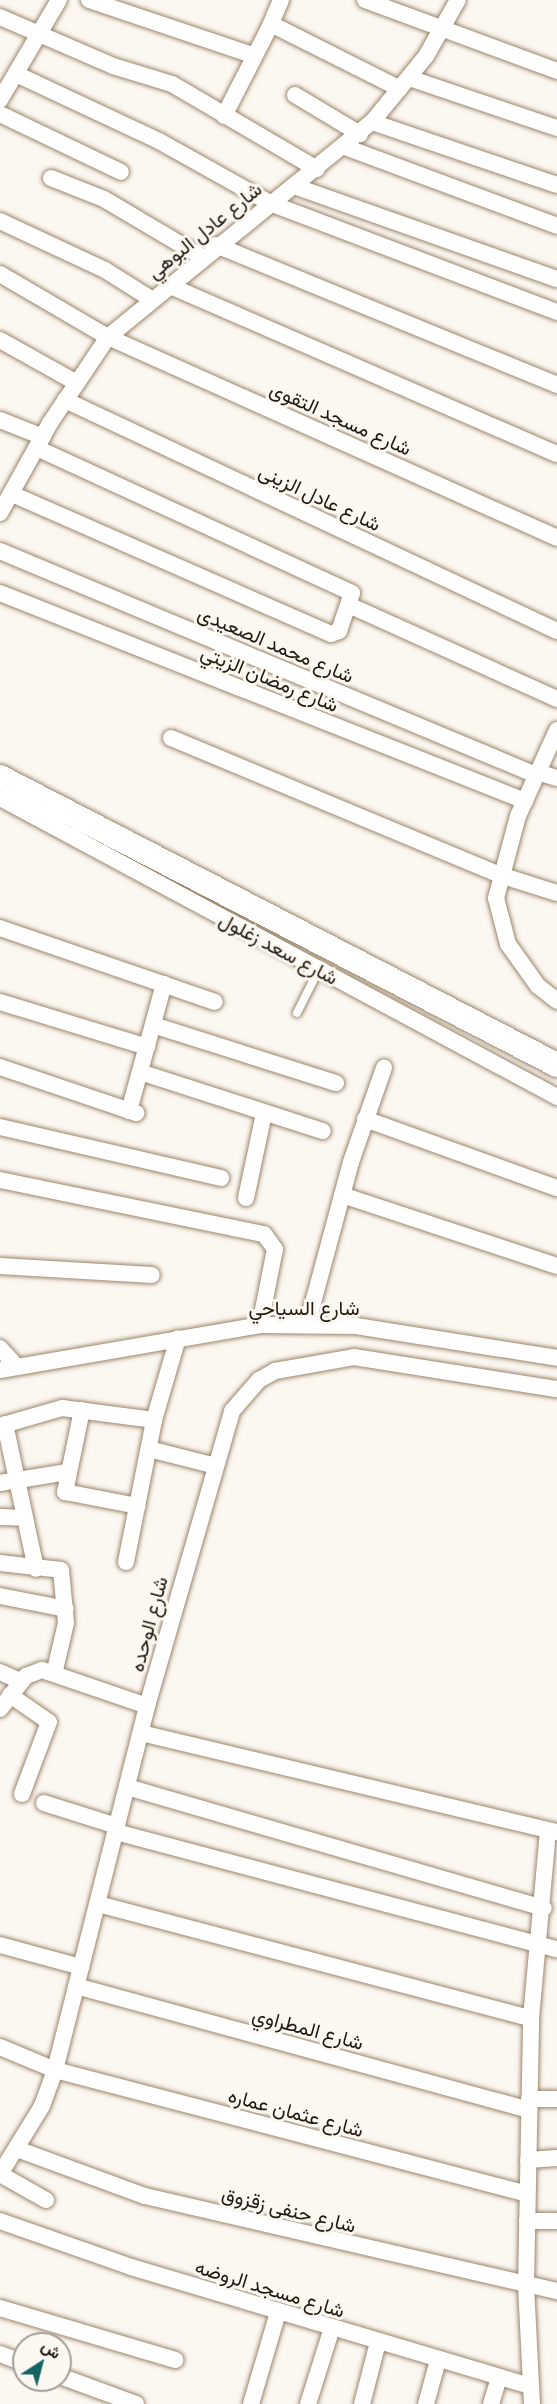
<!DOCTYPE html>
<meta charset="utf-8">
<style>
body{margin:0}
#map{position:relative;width:557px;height:2404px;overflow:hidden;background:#fbf7f1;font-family:"IBM Plex Serif",Vazirmatn,serif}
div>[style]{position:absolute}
.roads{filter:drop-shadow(0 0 2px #9b856a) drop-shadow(0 0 2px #9b856a)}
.lane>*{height:8px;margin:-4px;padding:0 4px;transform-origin:4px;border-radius:4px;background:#fff}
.street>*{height:16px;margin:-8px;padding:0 8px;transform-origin:8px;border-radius:8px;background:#fff}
.secondary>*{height:24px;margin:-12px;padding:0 12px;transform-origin:12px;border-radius:12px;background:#fff}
span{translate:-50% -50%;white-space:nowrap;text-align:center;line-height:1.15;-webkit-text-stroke:6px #fbf7f1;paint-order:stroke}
.street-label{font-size:20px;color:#22190f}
.north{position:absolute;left:12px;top:2332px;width:60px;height:60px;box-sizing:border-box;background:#fbf7f1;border:2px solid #a49e97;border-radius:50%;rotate:36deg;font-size:16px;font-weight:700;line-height:24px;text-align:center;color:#22190f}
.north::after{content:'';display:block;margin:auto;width:21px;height:27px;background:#166565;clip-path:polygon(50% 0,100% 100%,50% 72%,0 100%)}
</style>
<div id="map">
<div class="roads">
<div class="lane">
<i style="left:297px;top:1013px;width:49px;rotate:-63.4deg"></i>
</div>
<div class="street">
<i style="left:89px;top:0;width:175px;rotate:18.6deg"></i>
<i style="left:281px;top:0;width:26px;rotate:113deg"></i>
<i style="left:271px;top:24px;width:144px;rotate:26.7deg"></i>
<i style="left:365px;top:0;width:205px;rotate:20.3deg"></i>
<i style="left:0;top:17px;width:123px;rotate:23.4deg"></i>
<i style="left:113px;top:66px;width:62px;rotate:17deg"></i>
<i style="left:172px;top:84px;width:168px;rotate:30.4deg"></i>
<i style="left:16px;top:74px;width:158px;rotate:25.1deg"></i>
<i style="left:159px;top:141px;width:127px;rotate:29.2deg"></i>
<i style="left:270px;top:203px;width:307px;rotate:20.8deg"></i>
<i style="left:409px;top:78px;width:156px;rotate:18.7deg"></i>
<i style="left:295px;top:95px;width:76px;rotate:31deg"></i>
<i style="left:0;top:100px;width:116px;rotate:-59.5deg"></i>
<i style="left:0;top:114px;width:134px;rotate:25.6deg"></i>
<i style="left:224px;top:116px;width:103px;rotate:-62.9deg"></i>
<i style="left:372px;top:122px;width:195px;rotate:18.8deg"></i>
<i style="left:345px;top:147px;width:226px;rotate:20.4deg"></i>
<i style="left:51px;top:178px;width:57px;rotate:21.6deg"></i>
<i style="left:104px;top:199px;width:114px;rotate:30.6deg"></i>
<i style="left:294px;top:186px;width:279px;rotate:19.5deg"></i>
<i style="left:0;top:221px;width:116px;rotate:25deg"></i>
<i style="left:105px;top:270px;width:54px;rotate:32.2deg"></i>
<i style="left:216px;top:245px;width:369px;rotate:22.3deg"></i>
<i style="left:0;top:274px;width:125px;rotate:30.3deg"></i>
<i style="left:108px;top:337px;width:492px;rotate:24.1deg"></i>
<i style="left:168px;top:285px;width:424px;rotate:23.5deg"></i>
<i style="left:0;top:340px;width:88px;rotate:29.2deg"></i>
<i style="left:65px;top:400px;width:544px;rotate:25.15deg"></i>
<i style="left:0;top:420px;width:46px;rotate:21.6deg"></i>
<i style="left:12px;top:494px;width:348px;rotate:23.7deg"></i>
<i style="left:331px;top:634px;width:9px;rotate:-21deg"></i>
<i style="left:339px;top:631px;width:40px;rotate:-71.1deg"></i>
<i style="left:352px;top:593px;width:347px;rotate:-155.3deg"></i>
<i style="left:0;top:513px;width:103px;rotate:-60.9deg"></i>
<i style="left:50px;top:423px;width:104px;rotate:-56deg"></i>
<i style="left:108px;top:337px;width:340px;rotate:-39.2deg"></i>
<i style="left:372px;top:122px;width:85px;rotate:-50.7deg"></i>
<i style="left:426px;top:56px;width:64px;rotate:-60.3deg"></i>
<i style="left:0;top:551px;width:581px;rotate:22.68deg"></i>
<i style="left:0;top:593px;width:565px;rotate:21.61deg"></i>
<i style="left:351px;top:606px;width:226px;rotate:24.3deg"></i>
<i style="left:557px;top:730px;width:94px;rotate:114.4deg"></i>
<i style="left:518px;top:816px;width:85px;rotate:105deg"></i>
<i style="left:496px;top:898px;width:48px;rotate:75.4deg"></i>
<i style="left:508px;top:944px;width:52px;rotate:54.5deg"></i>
<i style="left:538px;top:986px;width:24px;rotate:38deg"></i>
<i style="left:171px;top:738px;width:356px;rotate:22.6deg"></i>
<i style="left:500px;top:875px;width:60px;rotate:17.5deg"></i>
<i style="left:537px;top:772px;width:21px;rotate:17deg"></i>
<i style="left:2px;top:799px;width:630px;rotate:28.23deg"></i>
<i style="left:0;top:928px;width:227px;rotate:19deg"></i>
<i style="left:0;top:1002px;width:154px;rotate:17deg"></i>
<i style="left:153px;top:1025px;width:192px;rotate:17.6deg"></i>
<i style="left:0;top:1067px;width:144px;rotate:18.7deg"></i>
<i style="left:140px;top:1072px;width:192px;rotate:17.9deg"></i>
<i style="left:129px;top:1111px;width:132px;rotate:-74.6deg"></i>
<i style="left:365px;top:1119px;width:204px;rotate:19.8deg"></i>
<i style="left:0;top:1127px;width:227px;rotate:13deg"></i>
<i style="left:0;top:1180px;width:269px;rotate:11.6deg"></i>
<i style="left:264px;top:1234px;width:19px;rotate:54deg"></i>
<i style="left:275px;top:1249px;width:77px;rotate:101.2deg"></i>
<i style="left:342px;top:1195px;width:226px;rotate:18.3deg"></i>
<i style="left:246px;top:1198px;width:87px;rotate:-78deg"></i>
<i style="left:0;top:1266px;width:152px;rotate:3.4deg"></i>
<i style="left:307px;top:1325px;width:169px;rotate:-74.9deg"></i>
<i style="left:351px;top:1162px;width:100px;rotate:-70.7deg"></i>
<i style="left:0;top:1348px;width:24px;rotate:48deg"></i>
<i style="left:0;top:1370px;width:264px;rotate:-9.8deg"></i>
<i style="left:260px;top:1325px;width:96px;rotate:0.6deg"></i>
<i style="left:356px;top:1326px;width:204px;rotate:9deg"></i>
<i style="left:82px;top:1410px;width:84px;rotate:101.7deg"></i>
<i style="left:65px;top:1492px;width:74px;rotate:10.9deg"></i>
<i style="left:5px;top:1424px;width:148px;rotate:77.9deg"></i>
<i style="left:0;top:1426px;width:65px;rotate:-16.2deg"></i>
<i style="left:62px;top:1408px;width:93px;rotate:7.4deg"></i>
<i style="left:149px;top:1449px;width:65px;rotate:14.3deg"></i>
<i style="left:0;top:1483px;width:68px;rotate:-9.3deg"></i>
<i style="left:0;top:1517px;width:25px;rotate:2deg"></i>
<i style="left:126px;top:1562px;width:145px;rotate:-78.8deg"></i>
<i style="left:154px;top:1420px;width:85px;rotate:-73.7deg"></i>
<i style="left:0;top:1563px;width:61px;rotate:6.5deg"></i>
<i style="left:61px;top:1570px;width:53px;rotate:84.6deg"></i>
<i style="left:66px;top:1623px;width:52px;rotate:103.2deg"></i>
<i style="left:0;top:1596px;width:67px;rotate:11.1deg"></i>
<i style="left:0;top:1672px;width:22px;rotate:24deg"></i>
<i style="left:10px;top:1695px;width:47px;rotate:34.7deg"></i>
<i style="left:49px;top:1722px;width:77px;rotate:110.6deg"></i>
<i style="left:0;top:1709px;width:42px;rotate:-51.8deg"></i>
<i style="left:26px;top:1676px;width:17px;rotate:-21deg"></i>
<i style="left:42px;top:1670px;width:111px;rotate:18.9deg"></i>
<i style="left:141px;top:1733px;width:428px;rotate:13.4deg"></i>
<i style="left:127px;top:1787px;width:434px;rotate:16.2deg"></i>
<i style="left:44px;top:1803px;width:77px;rotate:17.5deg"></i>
<i style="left:116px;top:1832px;width:456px;rotate:14.9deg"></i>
<i style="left:98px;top:1904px;width:448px;rotate:14.8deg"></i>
<i style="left:0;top:1945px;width:84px;rotate:15.2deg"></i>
<i style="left:76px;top:1986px;width:470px;rotate:15.3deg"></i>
<i style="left:0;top:2047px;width:60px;rotate:22.7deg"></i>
<i style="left:55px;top:2070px;width:488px;rotate:14.7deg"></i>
<i style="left:529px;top:2099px;width:28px"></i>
<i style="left:17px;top:2149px;width:136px;rotate:20.2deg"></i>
<i style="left:145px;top:2196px;width:423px;rotate:13deg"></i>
<i style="left:528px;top:2160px;width:29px;rotate:-4deg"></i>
<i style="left:0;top:2174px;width:80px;rotate:-58.3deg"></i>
<i style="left:42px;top:2106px;width:38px;rotate:-70deg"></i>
<i style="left:55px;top:2070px;width:375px;rotate:-75.8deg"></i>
<i style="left:147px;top:1706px;width:307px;rotate:-73.9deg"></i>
<i style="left:232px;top:1411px;width:41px;rotate:-48.9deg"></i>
<i style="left:259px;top:1380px;width:18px;rotate:-29deg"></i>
<i style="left:275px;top:1371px;width:80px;rotate:-10deg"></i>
<i style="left:354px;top:1357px;width:206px;rotate:9deg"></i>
<i style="left:0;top:2174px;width:53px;rotate:29.5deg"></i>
<i style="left:0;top:2221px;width:139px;rotate:19.3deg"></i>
<i style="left:131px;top:2267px;width:417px;rotate:16.6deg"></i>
<i style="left:527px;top:2221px;width:30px"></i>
<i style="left:0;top:2308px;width:183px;rotate:16.5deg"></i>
<i style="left:0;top:2354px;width:26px;rotate:21deg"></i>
<i style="left:60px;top:2376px;width:81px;rotate:20.2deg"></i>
<i style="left:251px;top:2404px;width:96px;rotate:-73.6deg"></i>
<i style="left:308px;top:2404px;width:80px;rotate:-72.5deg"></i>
<i style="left:362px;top:2404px;width:64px;rotate:-75.5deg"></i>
<i style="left:426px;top:2404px;width:46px;rotate:-74.7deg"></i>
<i style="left:491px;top:2404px;width:28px;rotate:-73deg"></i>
<i style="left:532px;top:2404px;width:117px;rotate:-92.9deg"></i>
<i style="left:526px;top:2287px;width:269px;rotate:-88.9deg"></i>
<i style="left:531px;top:2018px;width:188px;rotate:-84.8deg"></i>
</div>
<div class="secondary">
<i style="left:0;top:777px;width:627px;rotate:27.34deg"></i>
</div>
</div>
<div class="street-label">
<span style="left:204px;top:230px;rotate:-39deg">شارع عادل البوهي</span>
<span style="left:341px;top:418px;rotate:24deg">شارع مسجد التقوى</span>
<span style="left:320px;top:497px;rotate:25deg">شارع عادل الزينى</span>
<span style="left:276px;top:644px;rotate:23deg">شارع محمد الصعيدى</span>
<span style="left:270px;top:678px;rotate:22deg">شارع رمضان الزيتي</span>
<span style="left:279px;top:948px;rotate:28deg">شارع سعد زغلول</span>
<span style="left:304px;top:1307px">شارع السياحي</span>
<span style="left:148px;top:1624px;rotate:-75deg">شارع الوحده</span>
<span style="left:308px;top:2028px;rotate:15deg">شارع المطراوي</span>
<span style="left:296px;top:2112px;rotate:15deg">شارع عثمان عماره</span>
<span style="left:289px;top:2209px;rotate:14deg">شارع حنفى زقزوق</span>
<span style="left:270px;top:2288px;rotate:17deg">شارع مسجد الروضه</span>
</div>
<div class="north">ش</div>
</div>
